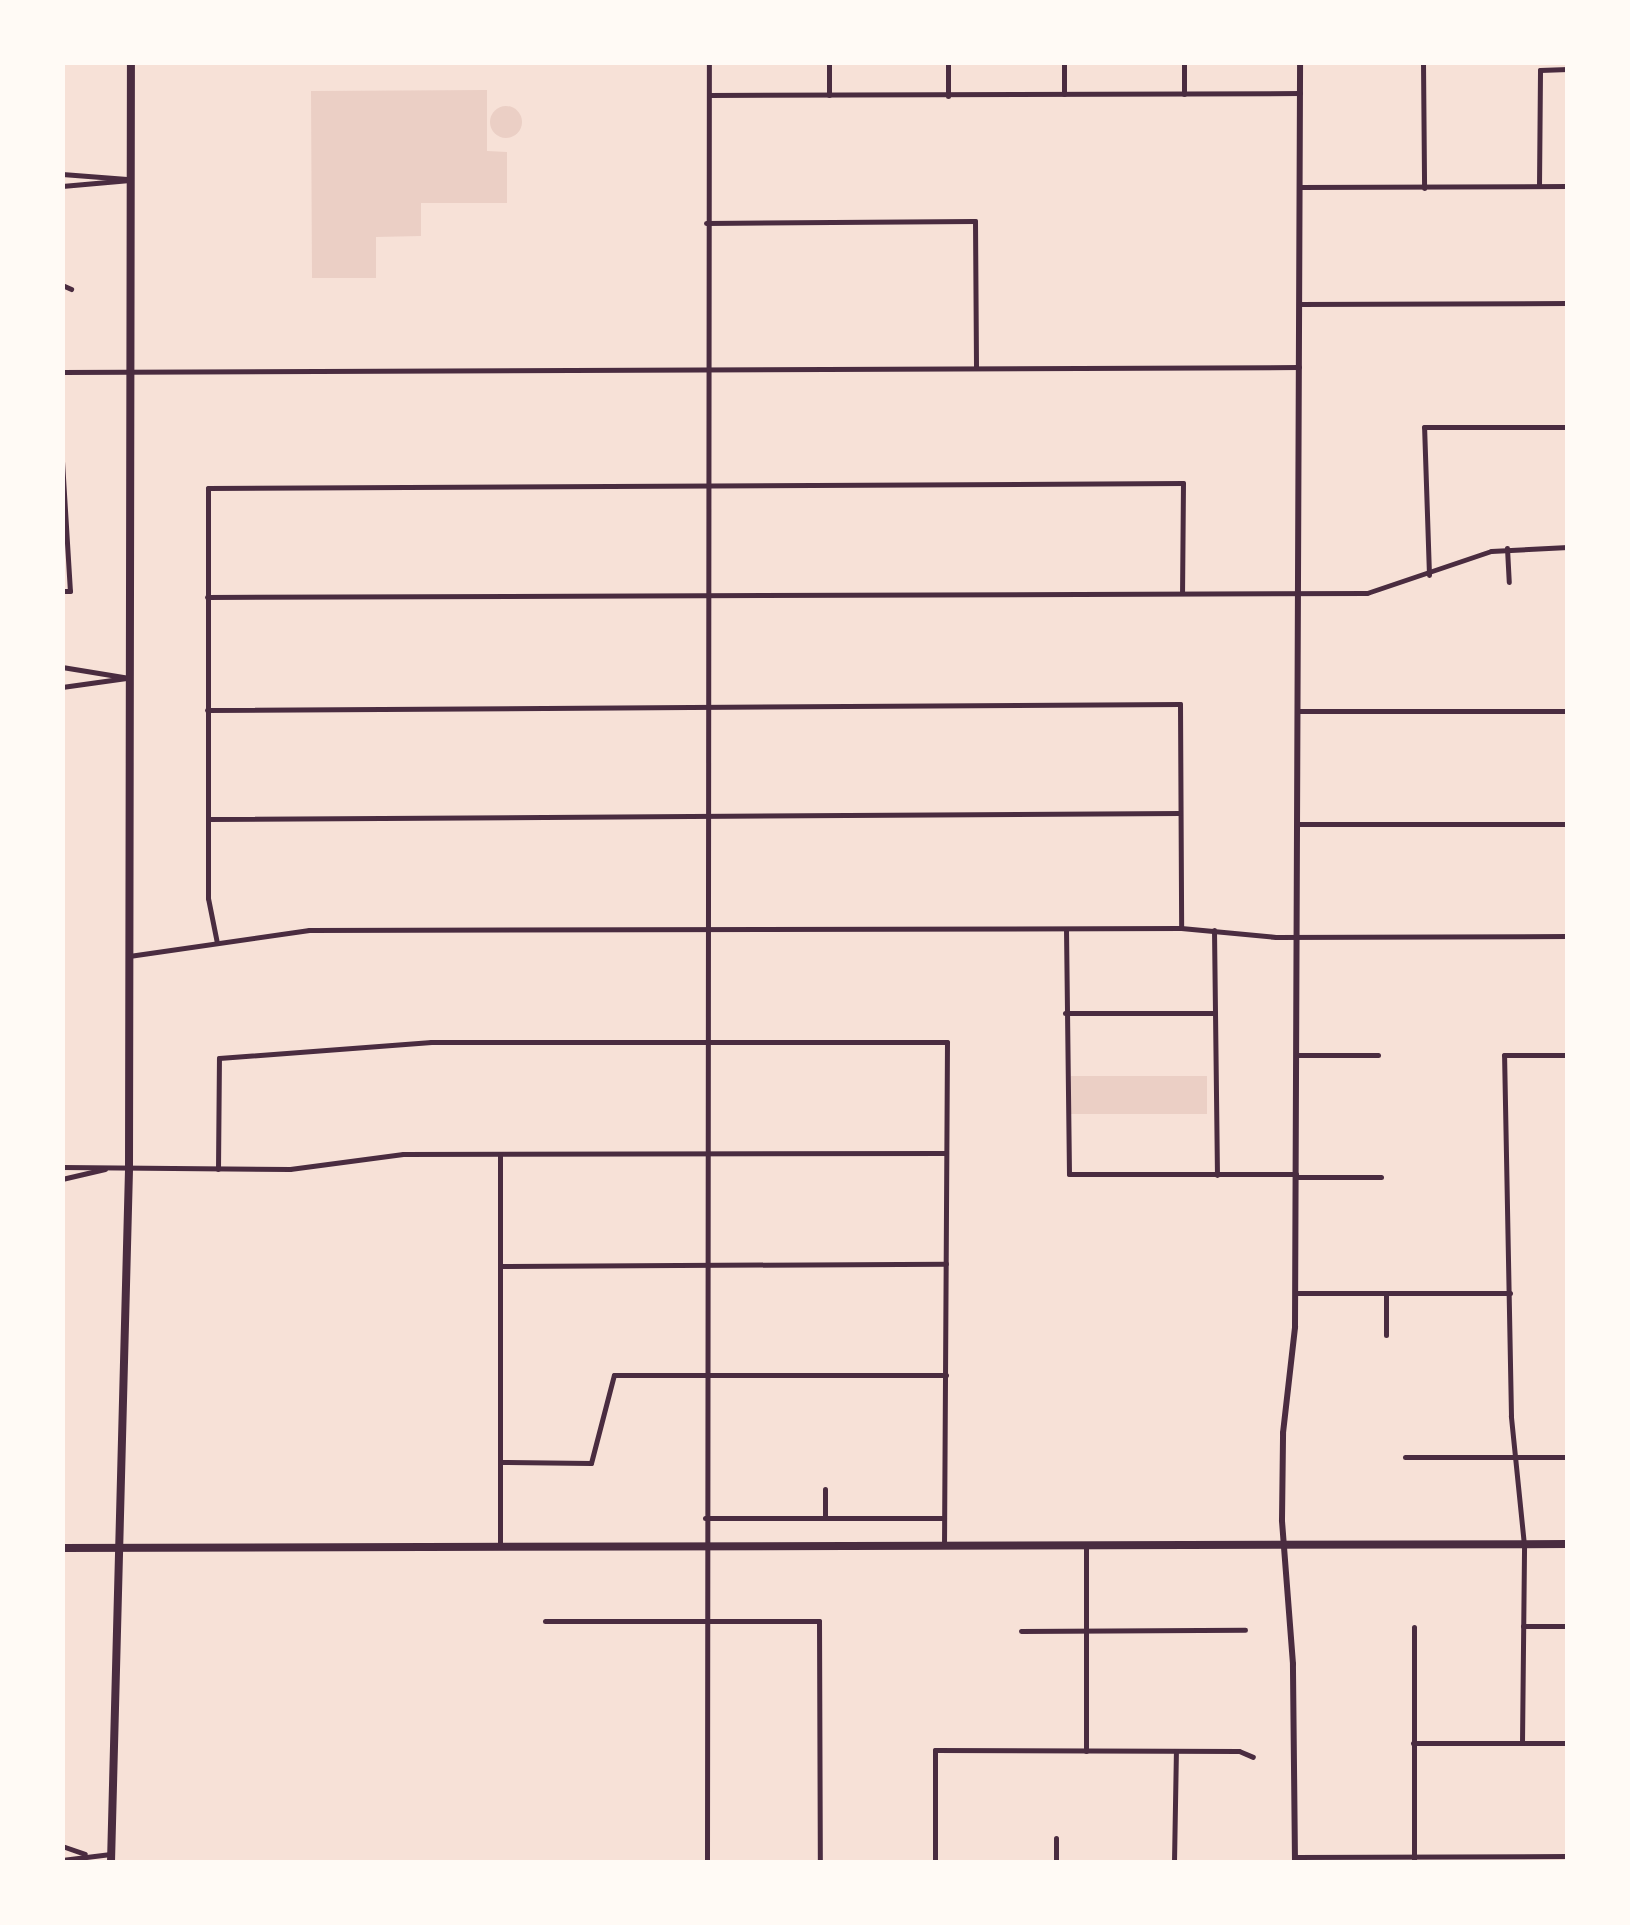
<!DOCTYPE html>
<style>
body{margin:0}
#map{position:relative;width:1630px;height:1925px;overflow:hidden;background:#f7e1d7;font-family:Rubik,sans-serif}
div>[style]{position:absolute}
.green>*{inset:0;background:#ebcfc5;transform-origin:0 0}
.round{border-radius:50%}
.minor>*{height:5px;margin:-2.5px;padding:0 2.5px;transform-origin:2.5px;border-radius:2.5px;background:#4a2c40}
.tertiary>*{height:6px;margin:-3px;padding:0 3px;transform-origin:3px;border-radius:3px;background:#4a2c40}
.secondary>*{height:8px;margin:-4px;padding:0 4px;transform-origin:4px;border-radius:4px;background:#4a2c40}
span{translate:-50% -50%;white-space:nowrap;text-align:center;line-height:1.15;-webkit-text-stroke:10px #fffaf5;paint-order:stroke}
.frame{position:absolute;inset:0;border:65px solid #fffaf5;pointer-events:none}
</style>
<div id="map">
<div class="green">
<i style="clip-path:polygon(487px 90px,487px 151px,507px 152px,507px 203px,421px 203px,421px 236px,376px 237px,376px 278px,312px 278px,311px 91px)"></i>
<i class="round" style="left:490px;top:106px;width:32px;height:32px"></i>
<i style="left:1071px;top:1076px;width:136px;height:38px"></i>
</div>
<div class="minor">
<i style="left:829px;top:62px;width:33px;rotate:90deg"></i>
<i style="left:948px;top:62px;width:34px;rotate:90deg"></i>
<i style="left:1064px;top:62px;width:32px;rotate:90deg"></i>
<i style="left:1423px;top:62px;width:126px;rotate:89.5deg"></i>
<i style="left:1184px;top:94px;width:32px;rotate:-90deg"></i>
<i style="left:709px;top:95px;width:591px;rotate:-0.19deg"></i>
<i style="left:62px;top:174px;width:65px;rotate:4.4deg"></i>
<i style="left:62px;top:186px;width:68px;rotate:-5deg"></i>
<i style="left:1539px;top:186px;width:116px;rotate:-89.5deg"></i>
<i style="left:1540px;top:70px;width:28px;rotate:-2deg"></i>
<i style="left:1300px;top:187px;width:268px;rotate:-0.2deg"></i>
<i style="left:706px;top:223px;width:269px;rotate:-0.4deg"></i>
<i style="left:975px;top:221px;width:146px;rotate:89.6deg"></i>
<i style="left:62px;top:285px;width:10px;rotate:24deg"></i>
<i style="left:1300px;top:304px;width:268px;rotate:-0.2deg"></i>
<i style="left:62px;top:372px;width:1237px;rotate:-0.23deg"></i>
<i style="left:62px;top:461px;width:130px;rotate:86.5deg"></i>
<i style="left:70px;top:591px;width:8px;rotate:180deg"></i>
<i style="left:1507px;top:548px;width:34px;rotate:87deg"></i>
<i style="left:1429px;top:575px;width:148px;rotate:-91.9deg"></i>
<i style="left:1424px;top:427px;width:144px"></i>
<i style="left:207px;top:597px;width:1160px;rotate:-0.2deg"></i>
<i style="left:1367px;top:593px;width:131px;rotate:-18.7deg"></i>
<i style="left:1491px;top:551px;width:77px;rotate:-3deg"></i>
<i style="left:62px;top:667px;width:68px;rotate:9.3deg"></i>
<i style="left:62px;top:687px;width:65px;rotate:-8deg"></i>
<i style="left:207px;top:710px;width:973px;rotate:-0.35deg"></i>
<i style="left:1180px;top:704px;width:224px;rotate:89.7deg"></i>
<i style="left:1299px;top:711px;width:269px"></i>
<i style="left:208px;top:819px;width:972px;rotate:-0.35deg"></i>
<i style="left:1300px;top:824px;width:268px"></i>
<i style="left:1066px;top:929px;width:245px;rotate:89.3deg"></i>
<i style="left:1069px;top:1174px;width:227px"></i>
<i style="left:1214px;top:930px;width:245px;rotate:89.3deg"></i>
<i style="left:217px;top:943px;width:46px;rotate:-101.3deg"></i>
<i style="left:208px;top:898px;width:410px;rotate:-90deg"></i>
<i style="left:208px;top:488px;width:975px;rotate:-0.29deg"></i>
<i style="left:1183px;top:483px;width:110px;rotate:90.5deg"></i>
<i style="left:129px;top:956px;width:182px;rotate:-8.2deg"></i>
<i style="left:309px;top:930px;width:872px;rotate:-0.13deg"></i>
<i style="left:1181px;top:928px;width:95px;rotate:5.4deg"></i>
<i style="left:1276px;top:937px;width:292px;rotate:-0.2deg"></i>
<i style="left:1065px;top:1013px;width:150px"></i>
<i style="left:1296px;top:1055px;width:82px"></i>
<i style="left:62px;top:1167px;width:228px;rotate:0.5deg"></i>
<i style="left:290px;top:1169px;width:114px;rotate:-7.6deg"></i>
<i style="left:403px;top:1154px;width:543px;rotate:-0.11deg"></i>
<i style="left:218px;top:1169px;width:111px;rotate:-89.5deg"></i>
<i style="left:219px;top:1058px;width:213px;rotate:-4.3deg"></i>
<i style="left:431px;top:1042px;width:516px"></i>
<i style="left:947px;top:1042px;width:503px;rotate:90.34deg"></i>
<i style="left:1296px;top:1177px;width:85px"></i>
<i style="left:62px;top:1179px;width:44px;rotate:-13.1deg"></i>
<i style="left:500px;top:1266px;width:446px;rotate:-0.3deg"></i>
<i style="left:1295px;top:1293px;width:215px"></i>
<i style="left:1386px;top:1335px;width:42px;rotate:-90deg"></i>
<i style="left:1405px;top:1457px;width:163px"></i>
<i style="left:500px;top:1462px;width:91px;rotate:0.6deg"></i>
<i style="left:591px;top:1463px;width:91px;rotate:-75.4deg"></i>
<i style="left:614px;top:1375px;width:332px"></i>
<i style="left:825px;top:1489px;width:29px;rotate:90deg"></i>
<i style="left:705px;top:1518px;width:239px"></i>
<i style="left:500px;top:1546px;width:392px;rotate:-90deg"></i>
<i style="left:545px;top:1621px;width:274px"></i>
<i style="left:819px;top:1621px;width:241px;rotate:89.8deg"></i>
<i style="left:1523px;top:1626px;width:45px"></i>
<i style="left:1021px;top:1631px;width:224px;rotate:-0.3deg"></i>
<i style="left:1413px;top:1743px;width:155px"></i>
<i style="left:1522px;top:1743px;width:198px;rotate:-89.4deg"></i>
<i style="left:1524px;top:1545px;width:130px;rotate:-95.8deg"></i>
<i style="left:1511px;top:1416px;width:361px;rotate:-91.1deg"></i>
<i style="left:1504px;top:1055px;width:64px"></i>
<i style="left:1086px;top:1751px;width:205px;rotate:-90deg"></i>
<i style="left:62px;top:1846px;width:24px;rotate:19deg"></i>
<i style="left:1296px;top:1857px;width:272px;rotate:-0.2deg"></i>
<i style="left:62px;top:1860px;width:49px;rotate:-7deg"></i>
<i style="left:707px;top:1862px;width:1800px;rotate:-89.94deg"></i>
<i style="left:935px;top:1862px;width:112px;rotate:-90deg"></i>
<i style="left:935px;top:1750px;width:304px;rotate:0.2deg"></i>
<i style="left:1239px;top:1751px;width:15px;rotate:23deg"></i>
<i style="left:1056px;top:1862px;width:24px;rotate:-90deg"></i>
<i style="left:1174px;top:1862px;width:111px;rotate:-89deg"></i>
<i style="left:1414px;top:1862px;width:235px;rotate:-90deg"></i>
</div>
<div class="tertiary">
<i style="left:1295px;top:1862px;width:198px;rotate:-90.6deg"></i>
<i style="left:1293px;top:1664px;width:144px;rotate:-94.4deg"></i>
<i style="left:1282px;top:1520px;width:87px;rotate:-89.3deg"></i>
<i style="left:1283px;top:1433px;width:107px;rotate:-83.5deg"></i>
<i style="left:1295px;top:1327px;width:1265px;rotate:-89.77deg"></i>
</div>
<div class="secondary">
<i style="left:62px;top:1548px;width:1506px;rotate:-0.15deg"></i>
<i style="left:111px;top:1862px;width:694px;rotate:-88.51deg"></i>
<i style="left:129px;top:1168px;width:1106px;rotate:-89.9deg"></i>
</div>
<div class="frame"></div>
</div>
